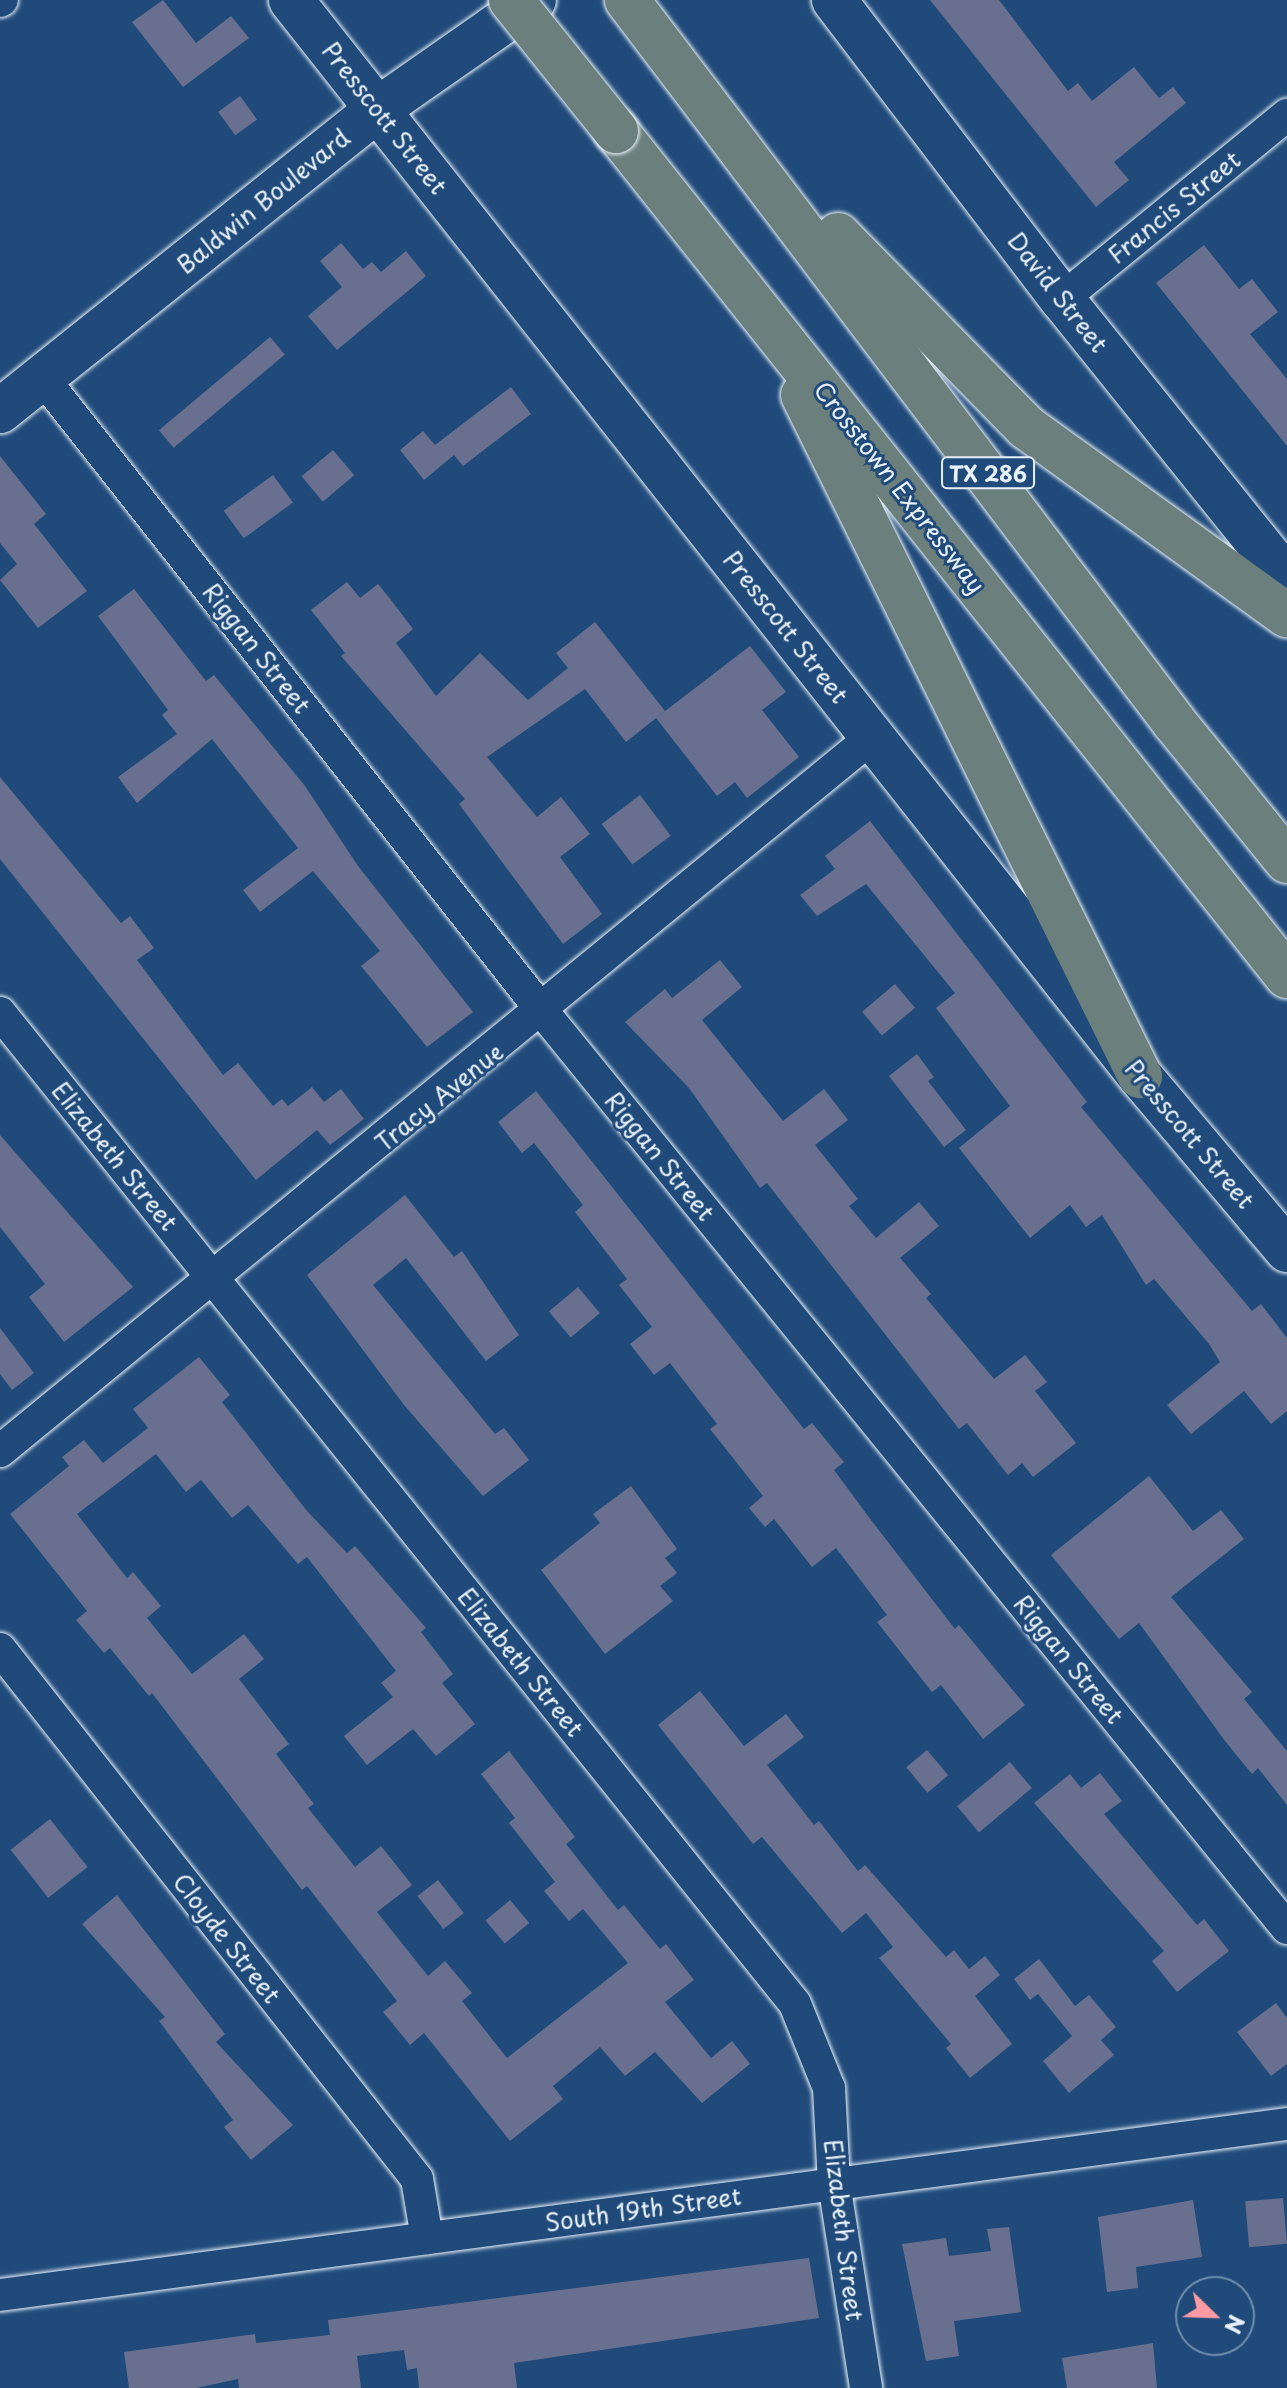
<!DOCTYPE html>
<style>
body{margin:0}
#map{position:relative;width:1287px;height:2388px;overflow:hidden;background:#1f4a7a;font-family:"Playpen Sans",sans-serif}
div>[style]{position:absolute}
.building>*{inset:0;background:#69708f;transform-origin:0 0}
.roads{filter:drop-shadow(0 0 2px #e8f1f8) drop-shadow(0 0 2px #e8f1f8)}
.street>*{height:32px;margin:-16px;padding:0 16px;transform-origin:16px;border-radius:16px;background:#1f4a7a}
.secondary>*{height:44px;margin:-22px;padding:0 22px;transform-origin:22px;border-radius:22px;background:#1f4a7a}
.highway>*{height:44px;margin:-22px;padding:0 22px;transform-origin:22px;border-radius:22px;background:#6b7f7c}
.bridges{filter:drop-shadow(0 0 2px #e8f1f8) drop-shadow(0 0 2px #e8f1f8)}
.highway-bridge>*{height:44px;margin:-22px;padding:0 22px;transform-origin:22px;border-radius:22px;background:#6b7f7c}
span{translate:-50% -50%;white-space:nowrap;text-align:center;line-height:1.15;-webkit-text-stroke:6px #1f4a7a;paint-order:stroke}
.shield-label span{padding:2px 6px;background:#1f4a7a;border:2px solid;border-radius:6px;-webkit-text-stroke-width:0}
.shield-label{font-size:22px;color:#e8f1f8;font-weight:700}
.street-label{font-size:24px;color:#e8f1f8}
.north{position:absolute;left:1175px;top:2276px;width:80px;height:80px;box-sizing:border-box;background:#1f4a7a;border:2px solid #6f8dac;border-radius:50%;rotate:113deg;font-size:22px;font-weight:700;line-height:32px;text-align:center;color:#e8f1f8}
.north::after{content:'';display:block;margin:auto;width:28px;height:36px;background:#ff9aa2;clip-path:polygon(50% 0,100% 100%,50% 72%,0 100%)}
</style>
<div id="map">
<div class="building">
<i style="clip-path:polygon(163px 0,196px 43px,231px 16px,249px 38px,183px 87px,132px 22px)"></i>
<i style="clip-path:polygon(930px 0,999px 0,1068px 91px,1078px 83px,1092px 101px,1134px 67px,1159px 98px,1173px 87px,1186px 103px,1114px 162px,1129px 180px,1096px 207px)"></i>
<i style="left:240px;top:96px;width:29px;height:27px;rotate:54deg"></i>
<i style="clip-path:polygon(341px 243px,363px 269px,372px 262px,381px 272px,406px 251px,426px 276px,337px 350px,308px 316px,342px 287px,320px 261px)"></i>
<i style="clip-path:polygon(1204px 245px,1239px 289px,1252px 279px,1278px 312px,1250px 334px,1287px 379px,1287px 446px,1156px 283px)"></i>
<i style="left:270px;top:337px;width:23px;height:145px;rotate:50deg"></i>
<i style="clip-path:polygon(511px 387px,531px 414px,463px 466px,454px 455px,424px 480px,400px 450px,423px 431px,435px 445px)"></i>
<i style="left:333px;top:450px;width:33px;height:41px;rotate:50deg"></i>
<i style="clip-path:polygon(0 456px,46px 514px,34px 524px,87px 591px,38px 628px,0 580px,17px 564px,0 543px)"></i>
<i style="left:273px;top:475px;width:34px;height:61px;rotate:54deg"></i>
<i style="clip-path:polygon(347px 582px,360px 598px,378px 584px,391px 600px,413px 629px,396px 643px,436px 696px,480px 653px,528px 700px,568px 668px,556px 653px,595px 622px,665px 711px,626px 742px,585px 689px,487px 757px,537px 817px,561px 797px,590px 834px,560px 857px,602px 914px,563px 944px,459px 804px,465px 799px,341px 656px,345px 653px,311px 610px)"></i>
<i style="clip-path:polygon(134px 589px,206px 681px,214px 675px,305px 786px,358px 866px,473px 1012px,427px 1047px,361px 966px,380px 951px,313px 871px,260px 912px,243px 890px,298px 848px,212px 739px,137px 803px,118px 777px,177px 734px,162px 715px,168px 710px,98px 616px)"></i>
<i style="clip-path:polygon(750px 646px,786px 692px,762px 710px,799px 757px,747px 798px,735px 782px,717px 796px,656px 718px)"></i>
<i style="clip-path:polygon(0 777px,121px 923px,130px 916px,154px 948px,137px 960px,223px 1075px,238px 1063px,273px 1106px,282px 1099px,288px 1106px,312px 1087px,324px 1102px,341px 1089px,364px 1119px,330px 1145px,317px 1130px,256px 1180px,0 859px)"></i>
<i style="left:640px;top:795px;width:51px;height:48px;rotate:53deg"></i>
<i style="clip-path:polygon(870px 821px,1087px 1102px,1081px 1107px,1252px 1311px,1261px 1304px,1287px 1338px,1287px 1411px,1271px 1424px,1244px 1391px,1191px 1434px,1167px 1405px,1220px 1362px,1209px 1344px,1154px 1279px,1146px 1285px,1102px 1215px,1086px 1227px,1070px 1205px,1030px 1238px,959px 1148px,1010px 1106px,936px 1008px,955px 993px,866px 884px,817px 916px,800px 895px,835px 869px,825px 856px)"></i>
<i style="clip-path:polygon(720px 960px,742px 987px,702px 1020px,783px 1121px,824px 1089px,848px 1120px,815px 1145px,858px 1199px,849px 1206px,876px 1238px,919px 1202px,939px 1226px,900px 1258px,931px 1294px,926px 1298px,994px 1379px,1025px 1355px,1047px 1382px,1035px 1391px,1076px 1443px,1033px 1477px,1022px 1463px,1008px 1475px,967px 1423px,959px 1429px,767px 1183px,760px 1188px,689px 1088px,625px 1022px,665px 989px,672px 998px)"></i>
<i style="left:895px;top:984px;width:31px;height:43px;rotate:50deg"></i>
<i style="clip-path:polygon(917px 1054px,934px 1077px,928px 1081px,966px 1130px,944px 1147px,889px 1076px)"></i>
<i style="clip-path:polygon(536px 1091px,804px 1429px,812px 1423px,844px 1462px,834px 1470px,871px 1520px,955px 1629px,959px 1625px,1025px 1705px,983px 1739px,941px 1685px,932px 1692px,877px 1622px,887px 1615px,836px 1548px,812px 1567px,774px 1519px,765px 1527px,749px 1508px,763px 1496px,710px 1429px,717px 1424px,670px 1363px,654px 1375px,630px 1344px,652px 1327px,619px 1285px,627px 1279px,575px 1212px,583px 1205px,534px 1143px,522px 1153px,498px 1122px)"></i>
<i style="clip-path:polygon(0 1135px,133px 1287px,64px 1342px,29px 1297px,45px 1284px,0 1227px)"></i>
<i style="clip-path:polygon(405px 1195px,454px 1257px,462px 1251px,519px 1335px,486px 1361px,406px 1258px,373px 1285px,495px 1434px,504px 1428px,529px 1460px,483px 1496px,404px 1405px,307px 1275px)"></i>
<i style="left:578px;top:1287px;width:34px;height:38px;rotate:50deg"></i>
<i style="clip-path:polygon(0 1328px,34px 1373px,12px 1390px,0 1374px)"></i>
<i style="clip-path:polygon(199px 1357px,230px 1395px,222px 1402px,307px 1511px,347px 1553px,355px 1546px,426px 1628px,421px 1632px,453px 1674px,442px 1683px,475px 1724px,436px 1756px,413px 1729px,367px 1765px,344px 1736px,393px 1697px,381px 1683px,396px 1671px,307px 1557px,298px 1564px,248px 1505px,232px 1518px,201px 1480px,186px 1492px,156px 1454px,77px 1514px,127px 1578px,133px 1572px,161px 1606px,147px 1618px,192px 1674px,244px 1634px,264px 1659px,239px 1679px,289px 1744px,276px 1754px,314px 1804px,308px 1808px,355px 1867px,381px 1846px,412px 1885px,377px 1912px,428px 1976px,445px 1961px,472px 1993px,462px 2001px,507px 2058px,628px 1963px,583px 1909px,569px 1921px,544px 1891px,555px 1882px,509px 1823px,515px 1818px,481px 1774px,509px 1751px,575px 1837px,566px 1844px,618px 1910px,624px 1905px,660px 1949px,666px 1944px,694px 1980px,665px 2002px,711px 2058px,732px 2041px,750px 2064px,702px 2103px,655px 2052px,625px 2076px,600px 2047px,553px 2086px,563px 2099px,510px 2141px,424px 2033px,410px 2045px,383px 2012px,397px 2001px,347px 1937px,307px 1886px,302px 1890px,152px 1693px,149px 1696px,110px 1648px,104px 1653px,76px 1620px,87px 1611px,10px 1514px,69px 1466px,62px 1457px,84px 1440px,103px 1463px,148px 1428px,133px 1409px)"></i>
<i style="clip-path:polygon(1149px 1476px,1193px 1531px,1221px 1510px,1244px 1539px,1171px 1597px,1252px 1692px,1244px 1699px,1287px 1751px,1287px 1805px,1258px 1768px,1252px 1774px,1225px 1741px,1139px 1623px,1119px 1639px,1051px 1555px)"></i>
<i style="clip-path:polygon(631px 1486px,677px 1549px,665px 1558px,677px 1573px,660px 1586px,673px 1601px,605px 1654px,541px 1570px,600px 1523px,593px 1514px)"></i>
<i style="clip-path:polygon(700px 1691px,744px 1746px,786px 1714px,804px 1737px,767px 1765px,814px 1825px,819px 1821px,858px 1871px,865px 1865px,946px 1957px,954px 1950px,969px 1969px,985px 1956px,1000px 1975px,975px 1996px,1012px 2044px,970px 2078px,946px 2048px,951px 2044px,879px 1958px,893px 1947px,866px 1913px,842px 1933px,762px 1837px,753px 1844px,658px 1725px)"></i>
<i style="left:927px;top:1750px;width:33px;height:27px;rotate:50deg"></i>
<i style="left:1010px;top:1762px;width:34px;height:69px;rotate:50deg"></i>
<i style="clip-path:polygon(1100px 1773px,1122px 1801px,1104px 1814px,1197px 1925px,1204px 1919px,1229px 1951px,1177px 1992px,1152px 1961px,1164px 1951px,1034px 1803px,1070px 1774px,1081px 1788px)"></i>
<i style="left:50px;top:1819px;width:61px;height:50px;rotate:52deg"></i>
<i style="left:438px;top:1880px;width:42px;height:26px;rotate:52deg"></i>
<i style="clip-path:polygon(117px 1895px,225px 2034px,216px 2042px,293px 2125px,251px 2160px,224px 2127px,233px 2120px,159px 2021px,165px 2017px,82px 1924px)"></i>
<i style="left:510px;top:1900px;width:30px;height:32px;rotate:50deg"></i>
<i style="clip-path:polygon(1039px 1959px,1075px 2006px,1089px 1995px,1116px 2027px,1101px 2040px,1114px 2055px,1069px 2093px,1043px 2061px,1072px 2036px,1038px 1994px,1030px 2000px,1014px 1979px)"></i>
<i style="clip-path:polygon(1276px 2003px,1287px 2018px,1287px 2064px,1271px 2076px,1237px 2032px)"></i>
<i style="left:1283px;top:2198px;width:46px;height:38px;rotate:85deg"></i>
<i style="clip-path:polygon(1193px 2200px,1202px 2257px,1136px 2267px,1138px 2288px,1107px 2292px,1098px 2217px)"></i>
<i style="clip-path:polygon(1009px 2227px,1021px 2312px,954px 2321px,959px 2356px,926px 2361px,902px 2244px,946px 2238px,949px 2256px,991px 2251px,987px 2229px)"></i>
<i style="clip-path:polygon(809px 2258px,819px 2318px,514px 2363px,517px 2388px,419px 2388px,417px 2368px,407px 2370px,404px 2350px,357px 2356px,361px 2388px,239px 2388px,238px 2379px,196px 2388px,129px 2388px,124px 2352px,255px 2334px,256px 2343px,330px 2335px,328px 2320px)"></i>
<i style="clip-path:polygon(1153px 2343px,1157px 2388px,1067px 2388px,1062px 2358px)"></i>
</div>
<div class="roads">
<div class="street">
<i style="left:0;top:1px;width:2px;rotate:-27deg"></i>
<i style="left:1062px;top:299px;width:291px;rotate:-39.3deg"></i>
<i style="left:42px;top:377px;width:809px;rotate:51.73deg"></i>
<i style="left:543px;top:1012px;width:1180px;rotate:50.92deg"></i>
<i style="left:0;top:1013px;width:1270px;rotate:51.26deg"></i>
<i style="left:795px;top:2004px;width:91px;rotate:68deg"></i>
<i style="left:829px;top:2088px;width:95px;rotate:87deg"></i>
<i style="left:834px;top:2183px;width:207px;rotate:81.1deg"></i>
<i style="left:0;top:1451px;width:1127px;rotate:-39.31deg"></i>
<i style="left:0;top:1649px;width:674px;rotate:51.8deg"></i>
<i style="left:417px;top:2179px;width:60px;rotate:80.4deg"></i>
<i style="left:0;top:2295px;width:1298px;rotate:-7.57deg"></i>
</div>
<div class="secondary">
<i style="left:291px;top:0;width:1371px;rotate:51.73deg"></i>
<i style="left:1140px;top:1076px;width:228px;rotate:49.8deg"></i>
<i style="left:834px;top:0;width:376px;rotate:52.7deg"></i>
<i style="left:1062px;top:299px;width:359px;rotate:51.2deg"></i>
<i style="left:0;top:411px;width:484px;rotate:-38.6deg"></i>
<i style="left:378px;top:109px;width:190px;rotate:-34.9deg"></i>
</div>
<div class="highway">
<i style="left:627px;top:0;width:906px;rotate:52.85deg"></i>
<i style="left:1174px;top:722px;width:179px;rotate:50.9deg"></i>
<i style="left:616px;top:131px;width:1079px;rotate:51.55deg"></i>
<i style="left:838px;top:235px;width:269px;rotate:45.6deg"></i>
<i style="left:1026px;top:427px;width:322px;rotate:35.8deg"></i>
<i style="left:803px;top:395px;width:760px;rotate:63.67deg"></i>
</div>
</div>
<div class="bridges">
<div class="highway-bridge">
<i style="left:511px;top:0;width:168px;rotate:51.3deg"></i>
</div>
</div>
<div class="shield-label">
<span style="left:988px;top:473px">TX 286</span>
</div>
<div class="street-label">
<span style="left:385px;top:118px;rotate:52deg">Presscott Street</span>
<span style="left:263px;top:201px;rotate:-39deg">Baldwin Boulevard</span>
<span style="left:1174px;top:207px;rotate:-39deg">Francis Street</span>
<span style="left:1058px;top:292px;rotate:52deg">David Street</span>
<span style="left:900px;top:487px;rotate:52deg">Crosstown Expressway</span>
<span style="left:786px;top:627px;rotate:52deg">Presscott Street</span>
<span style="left:257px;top:648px;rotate:52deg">Riggan Street</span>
<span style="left:439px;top:1097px;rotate:-39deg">Tracy Avenue</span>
<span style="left:1190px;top:1134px;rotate:50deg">Presscott Street</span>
<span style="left:115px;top:1156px;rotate:51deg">Elizabeth Street</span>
<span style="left:660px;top:1156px;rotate:51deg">Riggan Street</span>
<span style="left:1069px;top:1659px;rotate:51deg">Riggan Street</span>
<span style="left:521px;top:1662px;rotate:51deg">Elizabeth Street</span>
<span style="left:227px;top:1938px;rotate:52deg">Cloyde Street</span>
<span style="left:643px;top:2209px;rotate:-8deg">South 19th Street</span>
<span style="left:844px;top:2230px;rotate:83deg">Elizabeth Street</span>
</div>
<div class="north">N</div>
</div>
